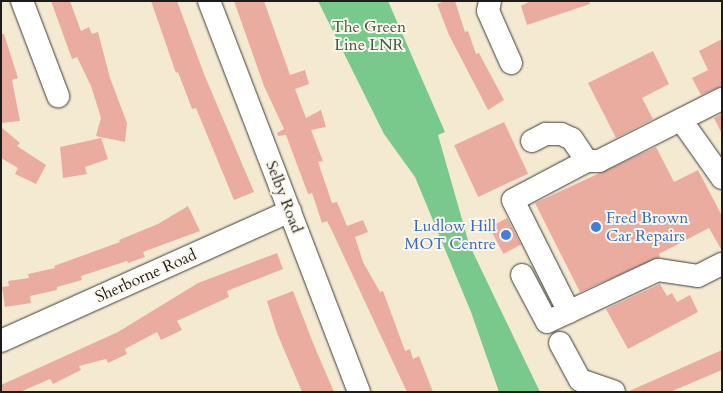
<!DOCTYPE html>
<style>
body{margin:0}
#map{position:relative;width:723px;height:393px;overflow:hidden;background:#f4e9d1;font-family:Cardo,serif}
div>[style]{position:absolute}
.green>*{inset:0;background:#78c98b}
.building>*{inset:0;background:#ebaca0;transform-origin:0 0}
.roads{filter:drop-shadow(0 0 1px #3c3b37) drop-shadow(0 0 1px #3c3b37)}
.minor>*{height:22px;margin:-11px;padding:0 11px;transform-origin:11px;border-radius:11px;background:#fff}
.dots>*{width:14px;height:14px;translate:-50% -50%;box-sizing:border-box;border:2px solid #fbf7ec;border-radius:50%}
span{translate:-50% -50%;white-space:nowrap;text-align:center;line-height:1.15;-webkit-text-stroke:4px #fbf7ec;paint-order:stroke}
.park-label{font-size:16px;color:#3c5943}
.street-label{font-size:16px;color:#1c1c1c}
.shop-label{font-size:16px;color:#366cbe}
.left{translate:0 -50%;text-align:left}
.right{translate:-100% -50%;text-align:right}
.frame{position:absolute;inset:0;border:2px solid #1c1c1c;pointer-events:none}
</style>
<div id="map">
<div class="green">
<i style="clip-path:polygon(318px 1px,388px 1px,445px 132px,438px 135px,469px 244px,540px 392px,499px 392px,471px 312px,415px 177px,384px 134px)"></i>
</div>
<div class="building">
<i style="clip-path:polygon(51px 1px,70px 1px,81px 31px,89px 27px,92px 34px,98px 32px,110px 78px,127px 123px,125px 142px,96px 136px,101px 118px,91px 86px,77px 57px,72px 59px)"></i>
<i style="clip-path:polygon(151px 1px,177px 1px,204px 74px,254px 192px,234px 200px,196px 108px,192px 109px,178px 72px,176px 73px)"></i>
<i style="clip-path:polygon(234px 1px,264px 1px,290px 75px,305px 70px,309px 84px,295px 89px,306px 118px,321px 110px,326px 127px,311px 130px,323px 161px,318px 162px,332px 203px,337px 202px,347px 226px,363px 220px,368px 232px,355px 237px,363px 262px,380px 292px,383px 291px,405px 351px,410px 349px,413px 359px,419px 356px,433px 392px,407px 392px,333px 233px,327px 221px,322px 223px,312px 193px,308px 194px,286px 135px,278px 136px,277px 133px,284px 129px,264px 86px)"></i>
<i style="clip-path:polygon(445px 1px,455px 1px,465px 32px,468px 31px,476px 54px,479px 53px,504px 100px,488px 110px,449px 35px,437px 4px)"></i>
<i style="clip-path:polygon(531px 1px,589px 1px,590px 4px,527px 25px,521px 6px)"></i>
<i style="clip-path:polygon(1px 34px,4px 34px,18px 78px,12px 80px,20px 121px,1px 123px)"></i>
<i style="clip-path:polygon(722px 39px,722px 86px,701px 95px,692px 78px,708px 70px,699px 51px)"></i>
<i style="clip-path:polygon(653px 51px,669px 84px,642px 98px,653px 119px,616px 138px,588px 83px)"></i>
<i style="clip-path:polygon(722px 114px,722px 134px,714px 118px)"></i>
<i style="left:504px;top:122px;width:57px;height:55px;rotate:65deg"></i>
<i style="clip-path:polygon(1px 127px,20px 143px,17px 146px,46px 165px,36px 184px,15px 174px,18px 168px,1px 158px)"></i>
<i style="clip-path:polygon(101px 138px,108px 159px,85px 167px,87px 174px,63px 178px,60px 147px)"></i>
<i style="clip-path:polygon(656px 147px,674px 182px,698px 170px,722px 216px,722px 251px,709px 228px,659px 254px,660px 257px,580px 292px,535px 203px)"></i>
<i style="clip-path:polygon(188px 206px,200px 231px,143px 252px,145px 257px,128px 263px,127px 261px,81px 276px,82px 280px,57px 287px,57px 290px,30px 296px,31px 303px,5px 307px,2px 287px,9px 286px,8px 281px,29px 278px,28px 274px,55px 268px,54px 266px,120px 242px,119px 240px,158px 224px)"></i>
<i style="left:507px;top:218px;width:30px;height:20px;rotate:62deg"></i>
<i style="clip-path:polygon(277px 253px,283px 269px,227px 291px,229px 297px,177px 321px,182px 330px,161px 340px,157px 332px,125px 349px,127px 354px,108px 363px,106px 359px,79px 366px,81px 370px,53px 384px,50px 379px,20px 392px,1px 392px,1px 385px,118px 332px,198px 283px)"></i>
<i style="clip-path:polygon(660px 284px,667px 296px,672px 293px,677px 302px,690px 295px,698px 312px,628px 349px,606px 309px)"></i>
<i style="clip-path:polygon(293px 291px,313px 343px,334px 392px,302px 392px,277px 333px,267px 301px)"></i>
<i style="clip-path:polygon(722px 350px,722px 370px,670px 392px,627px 392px)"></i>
</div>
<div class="roads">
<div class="minor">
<i style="left:22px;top:1px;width:102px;rotate:69.2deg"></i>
<i style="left:209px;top:1px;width:419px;rotate:69deg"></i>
<i style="left:490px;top:1px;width:10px;rotate:101deg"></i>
<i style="left:488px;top:11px;width:57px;rotate:66.1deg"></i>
<i style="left:681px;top:120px;width:71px;rotate:54.7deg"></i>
<i style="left:532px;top:141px;width:16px;rotate:-27deg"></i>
<i style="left:546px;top:134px;width:15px"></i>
<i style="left:561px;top:134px;width:12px;rotate:24deg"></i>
<i style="left:572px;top:139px;width:27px;rotate:56deg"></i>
<i style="left:587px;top:161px;width:12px"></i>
<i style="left:599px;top:161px;width:138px;rotate:-26.8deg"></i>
<i style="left:522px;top:275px;width:53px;rotate:62deg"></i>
<i style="left:547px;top:322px;width:123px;rotate:-25.1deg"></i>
<i style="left:658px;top:270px;width:40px;rotate:8.5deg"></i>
<i style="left:698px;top:276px;width:27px;rotate:-27deg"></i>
<i style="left:569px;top:312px;width:125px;rotate:-116.6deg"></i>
<i style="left:513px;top:200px;width:84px;rotate:-27.8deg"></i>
<i style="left:1px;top:341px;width:317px;rotate:-24.2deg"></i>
<i style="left:560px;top:343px;width:42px;rotate:61.6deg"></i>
<i style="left:580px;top:380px;width:36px;rotate:19deg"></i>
</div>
</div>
<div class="dots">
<i style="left:596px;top:227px;background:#3f7fe0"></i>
<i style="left:506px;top:235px;background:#3f7fe0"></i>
</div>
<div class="park-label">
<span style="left:369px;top:36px">The Green<br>Line LNR</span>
</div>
<div class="street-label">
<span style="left:284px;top:197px;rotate:69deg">Selby Road</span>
<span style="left:146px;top:276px;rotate:-24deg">Sherborne Road</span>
</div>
<div class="shop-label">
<span class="left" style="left:606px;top:227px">Fred Brown<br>Car Repairs</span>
<span class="right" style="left:496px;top:235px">Ludlow Hill<br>MOT Centre</span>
</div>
<div class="frame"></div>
</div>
